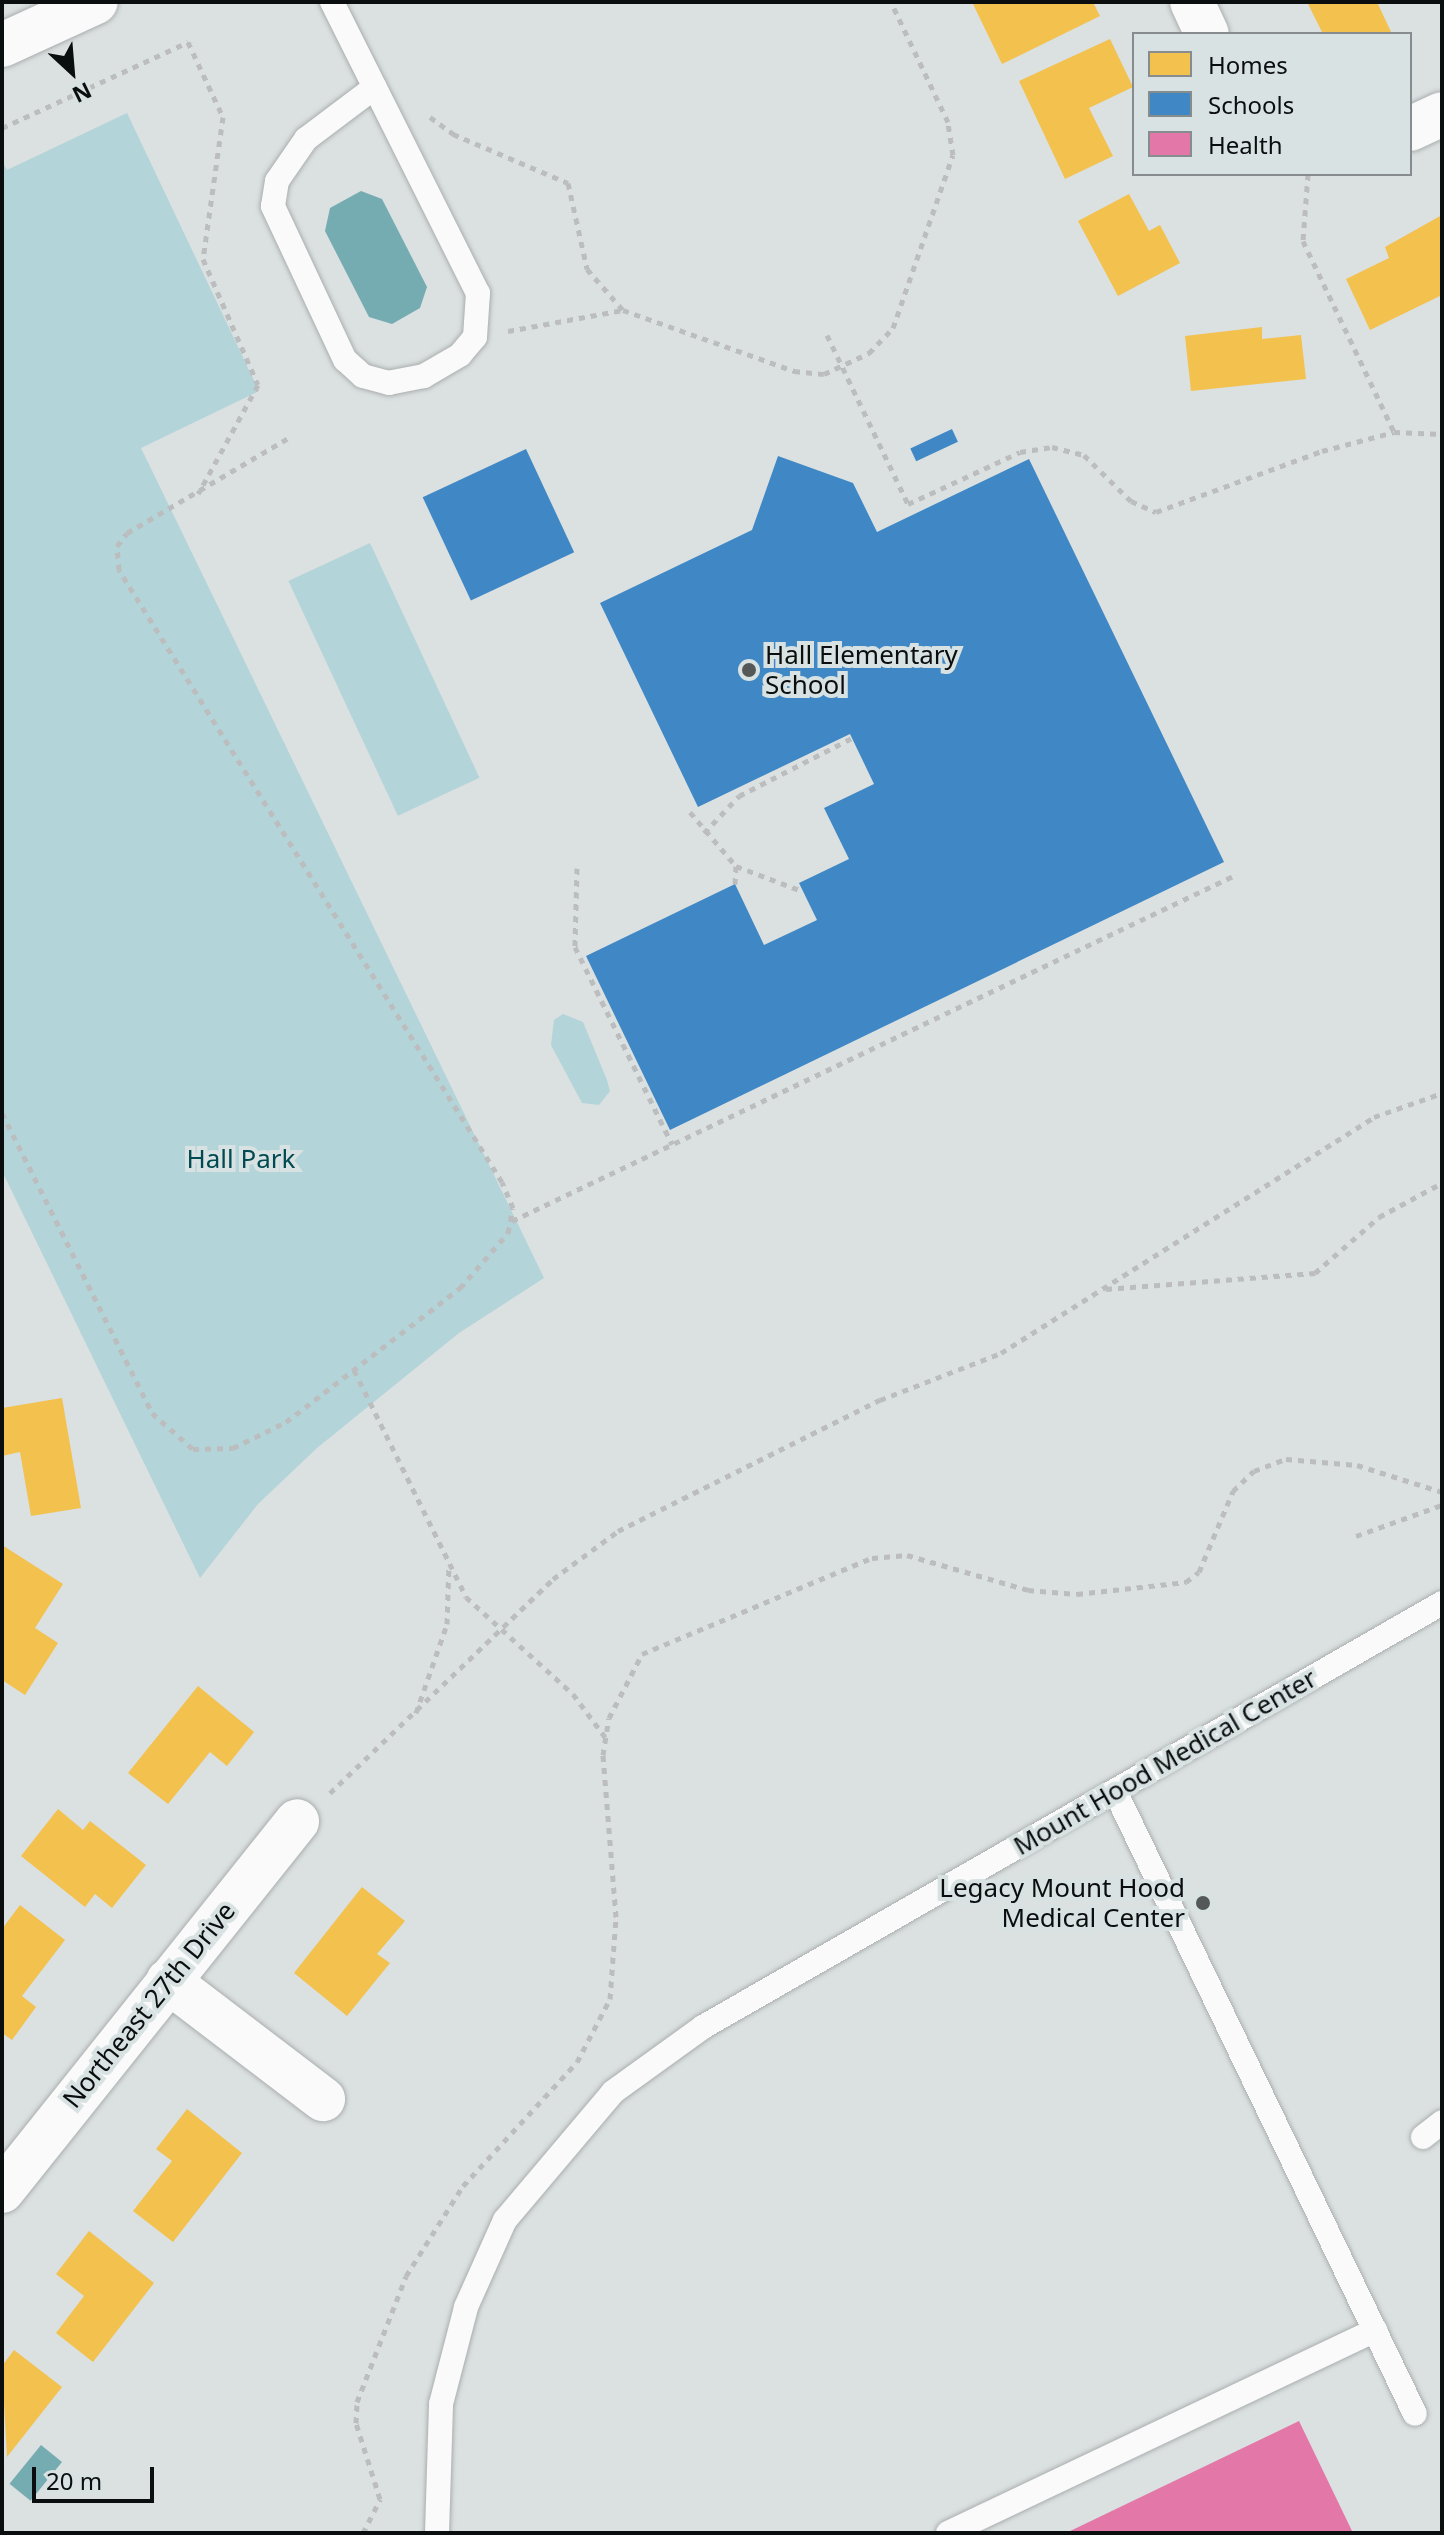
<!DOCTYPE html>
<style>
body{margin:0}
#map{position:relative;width:1444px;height:2535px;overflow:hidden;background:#dbe0e1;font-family:"Noto Sans",sans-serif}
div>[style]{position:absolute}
.green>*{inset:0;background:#b3d4d8;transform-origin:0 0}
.water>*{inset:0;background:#74acb2;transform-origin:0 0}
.homes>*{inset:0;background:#f2c14e}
.schools>*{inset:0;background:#3f88c5;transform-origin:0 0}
.health>*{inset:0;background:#e377a8}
.path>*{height:5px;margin-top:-2.5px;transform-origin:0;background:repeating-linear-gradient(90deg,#bcbdbe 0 6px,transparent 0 12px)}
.roads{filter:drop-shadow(0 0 2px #aaaeae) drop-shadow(0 0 2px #aaaeae)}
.service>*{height:24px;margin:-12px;padding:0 12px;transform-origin:12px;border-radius:12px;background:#fafafa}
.minor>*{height:44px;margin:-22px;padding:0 22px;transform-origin:22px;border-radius:22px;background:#fafafa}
.dots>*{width:22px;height:22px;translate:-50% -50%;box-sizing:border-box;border:4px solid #d9e2e3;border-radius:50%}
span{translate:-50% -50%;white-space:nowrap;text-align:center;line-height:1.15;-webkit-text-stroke:8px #d9e2e3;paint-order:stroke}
.poi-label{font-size:26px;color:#0b0e0e}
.left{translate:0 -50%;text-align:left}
.right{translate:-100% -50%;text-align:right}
.park-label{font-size:26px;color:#004b51}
.street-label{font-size:26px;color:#0b0e0e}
.frame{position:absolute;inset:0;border:4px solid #0b0e0e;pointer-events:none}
.legend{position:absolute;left:1132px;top:32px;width:280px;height:144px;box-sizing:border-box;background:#d9e2e3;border:2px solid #878d8e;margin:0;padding:10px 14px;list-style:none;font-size:24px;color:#0b0e0e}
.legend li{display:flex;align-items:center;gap:16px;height:40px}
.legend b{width:40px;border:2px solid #878d8e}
.north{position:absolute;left:32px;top:32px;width:80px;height:80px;-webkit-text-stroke:6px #d9e2e3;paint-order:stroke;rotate:154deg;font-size:22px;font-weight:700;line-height:32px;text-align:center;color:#0b0e0e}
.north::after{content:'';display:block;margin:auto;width:28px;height:36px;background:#0b0e0e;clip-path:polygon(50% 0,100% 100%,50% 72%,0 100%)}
.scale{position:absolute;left:32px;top:2467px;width:122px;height:36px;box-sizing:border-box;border:4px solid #0b0e0e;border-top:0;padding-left:10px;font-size:24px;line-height:28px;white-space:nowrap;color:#0b0e0e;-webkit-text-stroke:6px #d9e2e3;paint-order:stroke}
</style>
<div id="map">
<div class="green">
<i style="clip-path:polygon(127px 113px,259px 391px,141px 448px,544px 1278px,459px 1333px,317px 1448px,258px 1504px,200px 1578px,2px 1171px,2px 161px,7px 170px)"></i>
<i style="left:370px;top:543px;width:259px;height:90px;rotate:65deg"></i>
<i style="clip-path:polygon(563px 1014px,583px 1022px,607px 1080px,610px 1091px,599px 1105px,582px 1103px,551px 1045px,554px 1020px)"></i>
</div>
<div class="water">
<i style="clip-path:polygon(361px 191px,382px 199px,427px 287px,420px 308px,392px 324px,369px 317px,325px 231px,330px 208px)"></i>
<i style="left:41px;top:2445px;width:27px;height:50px;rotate:39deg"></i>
</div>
<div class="homes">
<i style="clip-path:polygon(972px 2px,1093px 2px,1100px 16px,1002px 64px)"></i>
<i style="clip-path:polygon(1307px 2px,1377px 2px,1392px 34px,1323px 34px)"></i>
<i style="clip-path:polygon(1110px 39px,1133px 87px,1089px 108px,1113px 156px,1065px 179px,1019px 81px)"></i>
<i style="clip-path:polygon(1129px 194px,1149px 231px,1160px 225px,1180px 263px,1118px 296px,1078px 221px)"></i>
<i style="clip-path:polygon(1442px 215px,1442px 295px,1370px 330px,1346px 279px,1389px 258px,1385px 247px)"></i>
<i style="clip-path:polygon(1262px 327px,1262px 339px,1301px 335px,1306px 379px,1191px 391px,1185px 336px)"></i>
<i style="clip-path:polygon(62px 1398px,81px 1508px,31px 1516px,20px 1452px,2px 1456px,2px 1408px)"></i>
<i style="clip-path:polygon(2px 1545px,63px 1584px,35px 1628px,58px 1643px,25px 1695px,2px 1680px)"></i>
<i style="clip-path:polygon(198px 1686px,254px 1732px,227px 1766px,210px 1752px,168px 1804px,128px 1773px)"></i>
<i style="clip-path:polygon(58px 1809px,83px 1830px,90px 1821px,146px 1865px,112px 1908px,95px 1894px,85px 1907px,21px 1856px)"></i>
<i style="clip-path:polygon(362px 1887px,405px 1921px,377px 1954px,390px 1963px,347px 2016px,294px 1973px)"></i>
<i style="clip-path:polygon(20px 1905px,65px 1940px,22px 1996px,36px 2007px,12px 2040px,2px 2033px,2px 1929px)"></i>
<i style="clip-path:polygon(187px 2109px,242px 2153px,173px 2242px,133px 2211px,172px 2161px,156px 2149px)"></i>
<i style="clip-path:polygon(89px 2231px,154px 2283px,93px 2362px,56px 2333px,84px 2296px,56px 2274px)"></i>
<i style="clip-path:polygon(14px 2350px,62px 2387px,7px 2457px,2px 2366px)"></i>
</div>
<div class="schools">
<i style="left:952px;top:429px;width:14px;height:46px;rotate:65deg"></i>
<i style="left:526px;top:449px;width:114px;height:114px;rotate:65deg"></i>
<i style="clip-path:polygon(778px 456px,853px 483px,877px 532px,1029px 459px,1224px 862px,670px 1130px,586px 956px,735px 884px,764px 945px,817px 920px,799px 883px,849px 859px,824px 808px,874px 784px,850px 734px,698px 807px,600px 603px,752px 530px)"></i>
</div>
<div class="health">
<i style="clip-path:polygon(1299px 2421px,1353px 2533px,1066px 2533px)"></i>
</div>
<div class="path">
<i style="left:430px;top:117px;width:29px;rotate:36deg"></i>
<i style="left:453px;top:134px;width:125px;rotate:23.1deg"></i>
<i style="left:568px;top:183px;width:88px;rotate:77.5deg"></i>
<i style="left:587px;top:269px;width:55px;rotate:48.7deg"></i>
<i style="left:623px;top:310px;width:182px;rotate:19.6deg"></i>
<i style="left:794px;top:371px;width:30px;rotate:6deg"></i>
<i style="left:824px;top:374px;width:50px;rotate:-25deg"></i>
<i style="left:869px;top:353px;width:35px;rotate:-46deg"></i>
<i style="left:893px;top:328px;width:183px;rotate:-70.9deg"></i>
<i style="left:953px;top:155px;width:33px;rotate:-99deg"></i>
<i style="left:948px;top:122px;width:133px;rotate:-115.4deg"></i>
<i style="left:2px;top:128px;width:205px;rotate:-24.8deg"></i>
<i style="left:188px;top:42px;width:83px;rotate:65deg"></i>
<i style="left:223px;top:117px;width:143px;rotate:98deg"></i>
<i style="left:203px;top:259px;width:137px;rotate:66.4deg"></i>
<i style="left:258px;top:385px;width:124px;rotate:118.8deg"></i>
<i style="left:1308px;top:174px;width:67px;rotate:94.3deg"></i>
<i style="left:1303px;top:241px;width:212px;rotate:64.5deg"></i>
<i style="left:508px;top:331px;width:117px;rotate:-10.3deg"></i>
<i style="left:827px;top:335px;width:187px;rotate:64.4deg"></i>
<i style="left:908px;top:504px;width:123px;rotate:-24.9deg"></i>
<i style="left:1020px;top:452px;width:32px;rotate:-9deg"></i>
<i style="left:1052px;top:447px;width:33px;rotate:14deg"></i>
<i style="left:1084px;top:455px;width:66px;rotate:44.4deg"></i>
<i style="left:1131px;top:501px;width:27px;rotate:24deg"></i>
<i style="left:1156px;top:512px;width:177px;rotate:-20.2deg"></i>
<i style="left:1322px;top:451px;width:74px;rotate:-14.8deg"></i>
<i style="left:1394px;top:432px;width:48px;rotate:2.4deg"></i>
<i style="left:690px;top:812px;width:71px;rotate:49.6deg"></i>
<i style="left:736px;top:866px;width:71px;rotate:20.7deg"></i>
<i style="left:704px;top:833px;width:51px;rotate:-46.6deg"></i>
<i style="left:739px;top:796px;width:127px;rotate:-27.2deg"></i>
<i style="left:577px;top:868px;width:79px;rotate:91.5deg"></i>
<i style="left:575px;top:947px;width:220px;rotate:63.8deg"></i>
<i style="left:735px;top:884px;width:18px;rotate:-87deg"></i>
<i style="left:2px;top:1113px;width:335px;rotate:63.4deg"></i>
<i style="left:152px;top:1413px;width:55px;rotate:41.3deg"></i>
<i style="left:193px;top:1449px;width:40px;rotate:-1.4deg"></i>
<i style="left:233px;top:1448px;width:59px;rotate:-26.1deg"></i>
<i style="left:286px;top:1422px;width:220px;rotate:-37.6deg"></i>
<i style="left:460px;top:1288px;width:73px;rotate:-48.9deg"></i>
<i style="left:508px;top:1233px;width:25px;rotate:-79deg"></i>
<i style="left:513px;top:1208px;width:28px;rotate:-113deg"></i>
<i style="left:502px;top:1182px;width:722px;rotate:-122.04deg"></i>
<i style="left:119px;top:570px;width:24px;rotate:-95deg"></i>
<i style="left:117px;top:546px;width:16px;rotate:-52deg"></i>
<i style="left:127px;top:533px;width:187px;rotate:-30.5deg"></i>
<i style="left:512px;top:1221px;width:799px;rotate:-25.57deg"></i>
<i style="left:1106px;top:1289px;width:210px;rotate:-4.4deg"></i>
<i style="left:1315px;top:1273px;width:85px;rotate:-41.2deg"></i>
<i style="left:1379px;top:1217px;width:72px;rotate:-28.4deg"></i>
<i style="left:354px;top:1370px;width:253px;rotate:63.7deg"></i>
<i style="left:466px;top:1597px;width:144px;rotate:42.2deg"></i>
<i style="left:573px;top:1694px;width:54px;rotate:53.3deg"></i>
<i style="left:1356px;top:1536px;width:91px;rotate:-19.8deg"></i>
<i style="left:416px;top:1713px;width:94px;rotate:-70.8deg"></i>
<i style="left:447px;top:1624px;width:60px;rotate:-88.1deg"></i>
<i style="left:330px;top:1793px;width:309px;rotate:-43.8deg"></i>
<i style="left:553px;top:1579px;width:81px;rotate:-36.4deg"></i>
<i style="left:618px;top:1531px;width:293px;rotate:-26.6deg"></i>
<i style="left:880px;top:1400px;width:130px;rotate:-21.2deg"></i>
<i style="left:1001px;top:1353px;width:441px;rotate:-32.3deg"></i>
<i style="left:1374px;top:1117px;width:72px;rotate:-19.4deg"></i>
<i style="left:363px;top:2533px;width:38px;rotate:-63deg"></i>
<i style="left:380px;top:2499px;width:80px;rotate:-107.5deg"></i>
<i style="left:356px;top:2423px;width:21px;rotate:-87deg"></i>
<i style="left:357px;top:2402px;width:135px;rotate:-68.7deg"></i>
<i style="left:406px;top:2276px;width:107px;rotate:-57.7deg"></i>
<i style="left:463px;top:2186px;width:168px;rotate:-47.4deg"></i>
<i style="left:577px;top:2062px;width:71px;rotate:-62.4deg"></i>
<i style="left:610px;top:1999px;width:82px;rotate:-85.8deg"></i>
<i style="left:616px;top:1917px;width:163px;rotate:-94.6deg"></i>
<i style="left:603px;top:1755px;width:37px;rotate:-81deg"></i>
<i style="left:609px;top:1718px;width:72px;rotate:-62.7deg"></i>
<i style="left:642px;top:1654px;width:249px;rotate:-22.7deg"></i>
<i style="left:872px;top:1558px;width:35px;rotate:-5deg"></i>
<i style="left:907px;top:1555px;width:126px;rotate:16.1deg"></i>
<i style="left:1028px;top:1590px;width:49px;rotate:4.7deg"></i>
<i style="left:1077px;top:1594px;width:110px;rotate:-6.3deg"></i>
<i style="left:1186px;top:1582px;width:16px;rotate:-38deg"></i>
<i style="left:1199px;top:1572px;width:88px;rotate:-67.2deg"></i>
<i style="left:1233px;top:1491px;width:29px;rotate:-44deg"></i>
<i style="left:1254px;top:1471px;width:34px;rotate:-21deg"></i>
<i style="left:1286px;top:1459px;width:71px;rotate:4.8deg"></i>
<i style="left:1357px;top:1465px;width:89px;rotate:17.6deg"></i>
</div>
<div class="roads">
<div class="service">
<i style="left:332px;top:2px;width:326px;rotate:63.4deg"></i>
<i style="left:478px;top:293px;width:44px;rotate:93.9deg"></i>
<i style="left:475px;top:337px;width:23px;rotate:130deg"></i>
<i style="left:460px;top:355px;width:42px;rotate:149.7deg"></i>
<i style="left:424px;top:376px;width:36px;rotate:169deg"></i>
<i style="left:389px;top:383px;width:27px;rotate:-165deg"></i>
<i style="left:363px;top:376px;width:24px;rotate:-138deg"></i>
<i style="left:345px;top:360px;width:170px;rotate:-115.1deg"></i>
<i style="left:273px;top:206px;width:25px;rotate:-81deg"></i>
<i style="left:277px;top:181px;width:51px;rotate:-55.4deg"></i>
<i style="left:306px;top:139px;width:86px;rotate:-37deg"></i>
<i style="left:1115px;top:1791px;width:691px;rotate:64.29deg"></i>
<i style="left:1423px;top:2137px;width:24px;rotate:-38deg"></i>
<i style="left:437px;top:2533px;width:129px;rotate:-88.2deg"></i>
<i style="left:441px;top:2404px;width:100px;rotate:-75.5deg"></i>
<i style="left:466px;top:2307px;width:95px;rotate:-65.9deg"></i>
<i style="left:505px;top:2220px;width:167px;rotate:-49.8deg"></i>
<i style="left:613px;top:2092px;width:111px;rotate:-35.8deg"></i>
<i style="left:703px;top:2027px;width:852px;rotate:-29.84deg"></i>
<i style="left:948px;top:2533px;width:473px;rotate:-25.4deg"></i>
</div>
<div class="minor">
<i style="left:1192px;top:2px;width:35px;rotate:65deg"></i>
<i style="left:2px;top:45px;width:103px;rotate:-24.6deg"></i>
<i style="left:1410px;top:129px;width:35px;rotate:-25deg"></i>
<i style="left:168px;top:1981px;width:195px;rotate:37.3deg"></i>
<i style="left:2px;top:2191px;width:473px;rotate:-51.4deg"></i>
</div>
</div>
<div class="dots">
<i style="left:749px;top:670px;background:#545858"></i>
<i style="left:1203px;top:1903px;background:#545858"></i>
</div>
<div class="poi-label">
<span class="left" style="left:765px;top:670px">Hall Elementary<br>School</span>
<span class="right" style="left:1185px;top:1903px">Legacy Mount Hood<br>Medical Center</span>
</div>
<div class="park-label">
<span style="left:241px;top:1159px">Hall Park</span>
</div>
<div class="street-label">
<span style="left:1165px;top:1762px;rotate:-30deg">Mount Hood Medical Center</span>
<span style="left:149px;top:2005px;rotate:-51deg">Northeast 27th Drive</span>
</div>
<div class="frame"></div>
<ul class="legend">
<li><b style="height:22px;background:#f2c14e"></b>Homes</li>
<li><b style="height:22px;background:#3f88c5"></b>Schools</li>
<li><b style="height:22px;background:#e377a8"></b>Health</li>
</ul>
<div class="north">N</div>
<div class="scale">20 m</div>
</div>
